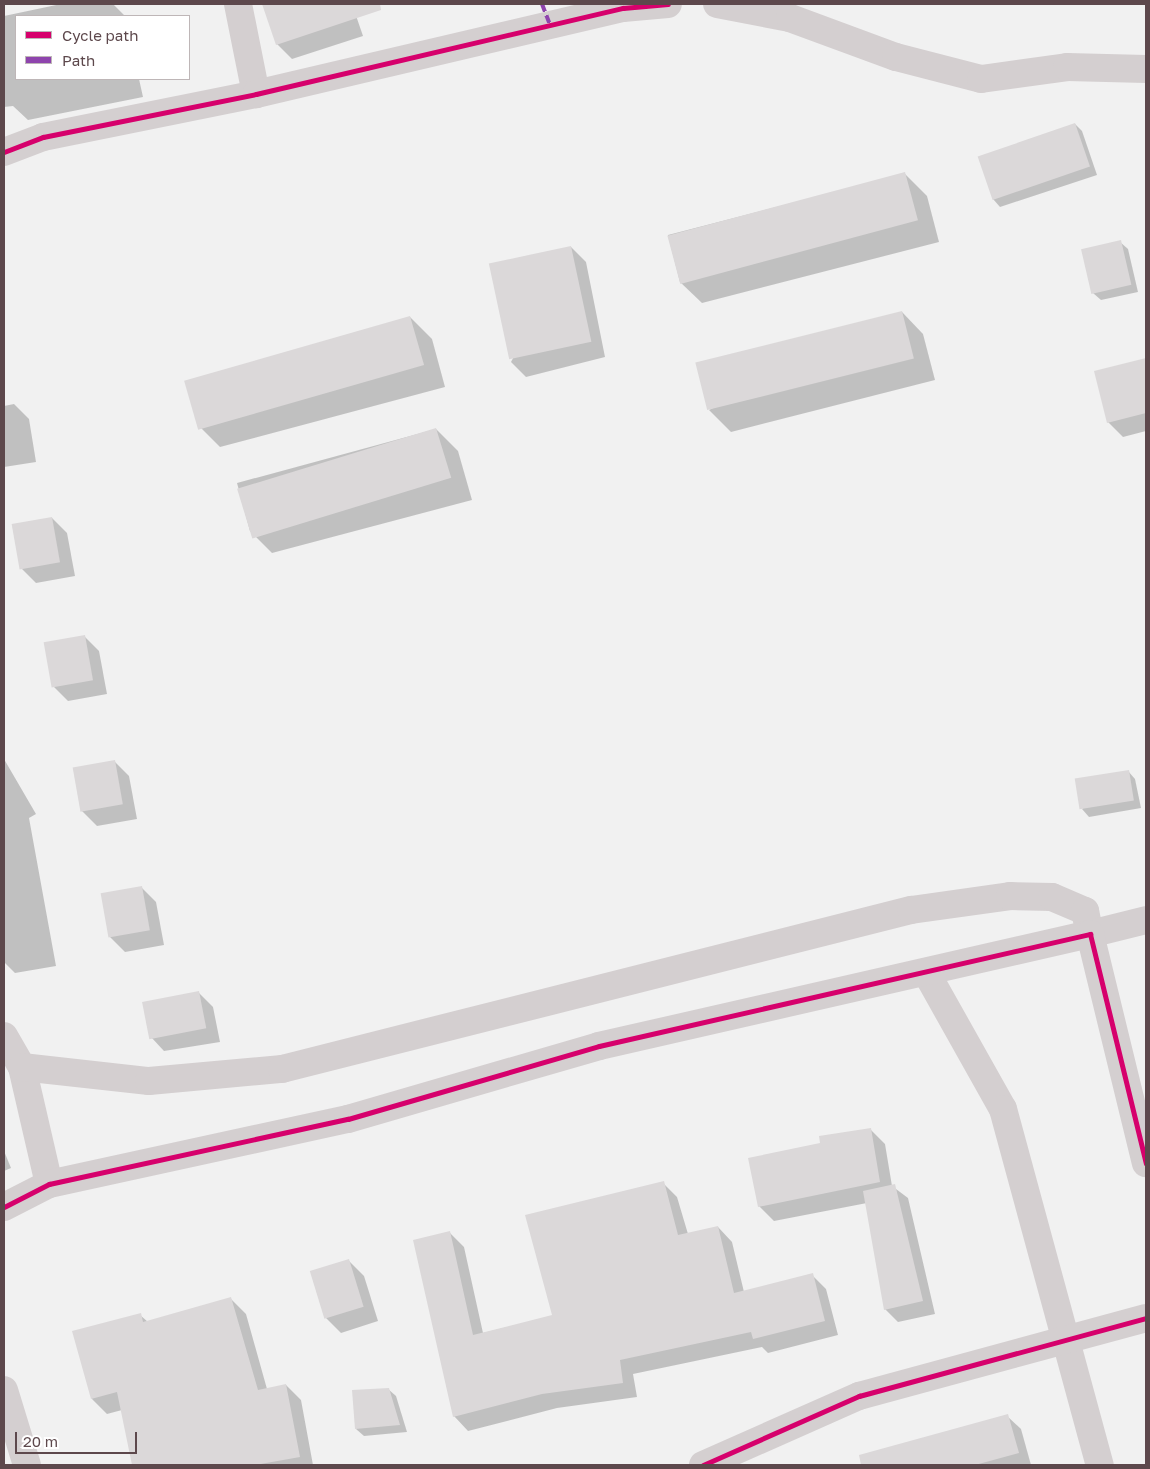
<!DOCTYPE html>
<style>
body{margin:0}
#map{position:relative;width:1150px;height:1469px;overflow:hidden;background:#f1f1f1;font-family:"Golos Text",sans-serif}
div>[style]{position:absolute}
.shadow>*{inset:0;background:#0003}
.building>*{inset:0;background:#dbd8d9;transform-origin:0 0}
.street>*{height:28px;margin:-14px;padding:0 14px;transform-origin:14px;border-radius:14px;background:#d4cfd0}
.quiet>*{height:4px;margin-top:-2px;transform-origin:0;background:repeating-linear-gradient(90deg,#8e44ad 0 8px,transparent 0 12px)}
.cycleway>*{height:5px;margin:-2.5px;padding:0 2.5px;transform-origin:2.5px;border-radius:2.5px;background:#d6006c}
span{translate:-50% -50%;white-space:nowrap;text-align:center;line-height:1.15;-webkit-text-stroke:5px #fff;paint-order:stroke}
.frame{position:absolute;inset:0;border:5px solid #5d484c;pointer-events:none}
.legend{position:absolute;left:15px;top:15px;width:175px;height:65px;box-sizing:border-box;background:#fff;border:1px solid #beb6b7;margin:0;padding:6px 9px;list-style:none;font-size:15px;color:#5d484c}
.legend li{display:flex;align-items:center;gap:10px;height:25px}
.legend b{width:25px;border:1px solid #beb6b7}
.scale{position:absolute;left:15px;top:1432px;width:122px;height:22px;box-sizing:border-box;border:2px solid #5d484c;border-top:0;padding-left:6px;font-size:15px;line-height:18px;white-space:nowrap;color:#5d484c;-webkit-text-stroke:4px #fff;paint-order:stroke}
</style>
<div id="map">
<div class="shadow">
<i style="clip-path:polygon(61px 4px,113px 4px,125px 16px,16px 16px,16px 79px,139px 79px,143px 97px,28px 120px,13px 106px,4px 107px,4px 16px)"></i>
<i style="clip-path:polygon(263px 4px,352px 4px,363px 36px,292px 59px,277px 44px)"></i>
<i style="clip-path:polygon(1075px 124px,1082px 131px,1097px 175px,1000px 207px,993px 199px)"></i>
<i style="clip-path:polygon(905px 174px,927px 196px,939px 242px,702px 303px,680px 282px,668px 235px)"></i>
<i style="clip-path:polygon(1120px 242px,1128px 249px,1138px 292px,1101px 300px,1093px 293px)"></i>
<i style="clip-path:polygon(571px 247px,586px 262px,605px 357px,526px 377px,511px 362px)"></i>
<i style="clip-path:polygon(902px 312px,923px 334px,935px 380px,731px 432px,709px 410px)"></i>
<i style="clip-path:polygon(410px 317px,432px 339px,445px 387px,220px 447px,198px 425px)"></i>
<i style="clip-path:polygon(1146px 360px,1146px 431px,1123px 437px,1108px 422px,1096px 372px)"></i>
<i style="clip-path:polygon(14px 404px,29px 419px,36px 462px,4px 467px,4px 406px)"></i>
<i style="clip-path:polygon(436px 429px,458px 451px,472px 500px,272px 553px,250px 531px,237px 483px)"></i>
<i style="clip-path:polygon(52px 518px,67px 533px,75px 576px,36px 583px,21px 568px,13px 525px)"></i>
<i style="clip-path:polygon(84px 636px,99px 651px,107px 694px,68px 701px,53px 686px,45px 643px)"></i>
<i style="clip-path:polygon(4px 759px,36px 814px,29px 818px,56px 966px,15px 973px,4px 962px)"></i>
<i style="clip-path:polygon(114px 761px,129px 776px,137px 819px,97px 826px,82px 811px)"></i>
<i style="clip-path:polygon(1128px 771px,1135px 779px,1141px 808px,1089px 817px,1082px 809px)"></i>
<i style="clip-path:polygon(141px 887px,156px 902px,164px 945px,125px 952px,110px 937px)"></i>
<i style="clip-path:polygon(198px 992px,213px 1007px,220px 1042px,164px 1051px,150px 1036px)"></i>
<i style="clip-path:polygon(870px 1129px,885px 1144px,892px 1186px,908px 1198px,935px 1314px,898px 1322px,885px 1309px,867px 1203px,774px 1221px,759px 1206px,822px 1144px)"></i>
<i style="clip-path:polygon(4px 1151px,11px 1168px,4px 1171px)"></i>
<i style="clip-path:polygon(663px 1183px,677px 1197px,688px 1234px,718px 1227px,732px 1242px,744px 1292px,812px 1275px,826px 1289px,838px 1335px,768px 1353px,762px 1347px,633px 1374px,637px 1397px,557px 1408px,468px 1431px,454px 1416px,450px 1233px,464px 1247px,483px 1333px,553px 1316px)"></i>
<i style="clip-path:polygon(349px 1261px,364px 1276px,378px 1321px,341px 1333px,326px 1318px)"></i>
<i style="clip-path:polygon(231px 1299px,246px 1314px,267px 1389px,286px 1385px,301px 1400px,313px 1465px,134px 1465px,122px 1410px,107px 1414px,92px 1399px,74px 1332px,140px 1315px,148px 1322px)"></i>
<i style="clip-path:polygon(388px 1389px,396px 1396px,407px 1432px,364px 1436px,356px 1429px)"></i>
<i style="clip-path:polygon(1007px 1416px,1021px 1429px,1031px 1465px,921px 1465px,915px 1441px)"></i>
</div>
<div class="building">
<i style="clip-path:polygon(262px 4px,380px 4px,381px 10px,276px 45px)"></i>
<i style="left:1075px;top:123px;width:46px;height:103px;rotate:71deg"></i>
<i style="left:905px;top:172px;width:50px;height:246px;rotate:75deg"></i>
<i style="left:1121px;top:240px;width:46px;height:41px;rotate:77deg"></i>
<i style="left:571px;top:246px;width:98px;height:84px;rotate:78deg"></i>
<i style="left:902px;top:311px;width:49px;height:213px;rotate:76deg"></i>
<i style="left:410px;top:316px;width:51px;height:235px;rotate:74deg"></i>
<i style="clip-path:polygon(1146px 358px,1146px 413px,1107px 423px,1094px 371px)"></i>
<i style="left:436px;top:428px;width:52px;height:208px;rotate:73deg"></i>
<i style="left:52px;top:517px;width:46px;height:41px;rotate:80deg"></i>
<i style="left:85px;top:635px;width:46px;height:42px;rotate:80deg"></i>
<i style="left:115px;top:760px;width:45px;height:43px;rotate:80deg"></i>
<i style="left:1129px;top:770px;width:31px;height:55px;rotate:81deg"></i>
<i style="left:142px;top:886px;width:45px;height:42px;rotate:80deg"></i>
<i style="left:199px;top:991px;width:38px;height:58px;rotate:79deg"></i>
<i style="clip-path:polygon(871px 1128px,880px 1182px,758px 1207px,748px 1158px,820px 1143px,819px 1136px)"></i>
<i style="clip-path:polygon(664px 1181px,678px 1235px,718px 1226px,734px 1293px,813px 1273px,825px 1321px,753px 1339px,751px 1332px,620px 1360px,623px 1383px,542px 1394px,453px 1417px,413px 1240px,450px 1231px,473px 1335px,552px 1315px,525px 1215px)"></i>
<i style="clip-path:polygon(895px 1184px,923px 1301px,884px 1310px,863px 1191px)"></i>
<i style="left:349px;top:1259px;width:50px;height:41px;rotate:73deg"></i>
<i style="clip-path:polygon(231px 1297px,258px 1390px,286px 1384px,300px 1457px,255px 1465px,132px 1465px,117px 1392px,91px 1399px,72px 1331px,141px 1313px,143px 1322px)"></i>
<i style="clip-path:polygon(389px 1388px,400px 1425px,355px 1429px,352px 1390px)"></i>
<i style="clip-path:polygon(1008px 1414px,1019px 1453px,975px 1465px,861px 1465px,859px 1455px)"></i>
</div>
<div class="street">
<i style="left:238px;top:4px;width:92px;rotate:78.7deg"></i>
<i style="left:717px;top:4px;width:74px;rotate:10.9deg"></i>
<i style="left:790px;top:18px;width:113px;rotate:20.2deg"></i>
<i style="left:896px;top:57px;width:88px;rotate:14.5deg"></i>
<i style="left:981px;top:79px;width:87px;rotate:-7.9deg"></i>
<i style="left:1067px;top:67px;width:79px;rotate:1.5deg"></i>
<i style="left:4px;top:152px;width:42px;rotate:-21deg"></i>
<i style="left:43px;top:137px;width:217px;rotate:-11.4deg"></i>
<i style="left:256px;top:94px;width:377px;rotate:-13.2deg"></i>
<i style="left:623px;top:8px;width:45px;rotate:-5.1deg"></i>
<i style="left:926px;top:972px;width:157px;rotate:60.7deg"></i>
<i style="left:1003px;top:1109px;width:369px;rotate:74.8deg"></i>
<i style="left:4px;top:1036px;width:36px;rotate:60deg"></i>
<i style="left:22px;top:1067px;width:120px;rotate:77deg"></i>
<i style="left:22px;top:1067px;width:128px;rotate:6.3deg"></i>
<i style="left:149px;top:1081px;width:134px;rotate:-5.2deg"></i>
<i style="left:282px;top:1069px;width:649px;rotate:-14.19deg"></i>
<i style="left:911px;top:910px;width:100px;rotate:-8deg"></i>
<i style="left:1010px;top:896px;width:42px;rotate:1.4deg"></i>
<i style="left:1052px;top:897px;width:36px;rotate:23deg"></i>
<i style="left:1085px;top:911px;width:24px;rotate:78deg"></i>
<i style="left:1090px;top:934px;width:58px;rotate:-14deg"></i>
<i style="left:4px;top:1207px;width:51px;rotate:-27.1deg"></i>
<i style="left:49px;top:1184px;width:306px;rotate:-12.3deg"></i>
<i style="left:348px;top:1119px;width:261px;rotate:-16.2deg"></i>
<i style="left:599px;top:1046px;width:504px;rotate:-12.85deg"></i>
<i style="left:1090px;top:934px;width:236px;rotate:76.3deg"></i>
<i style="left:4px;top:1390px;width:78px;rotate:73deg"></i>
<i style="left:703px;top:1465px;width:171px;rotate:-23.9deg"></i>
<i style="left:859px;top:1396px;width:297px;rotate:-15.2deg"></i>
</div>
<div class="quiet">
<i style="left:542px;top:4px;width:22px;rotate:69deg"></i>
</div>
<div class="cycleway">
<i style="left:4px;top:152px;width:42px;rotate:-21deg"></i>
<i style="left:43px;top:137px;width:217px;rotate:-11.4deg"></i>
<i style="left:256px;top:94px;width:377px;rotate:-13.2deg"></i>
<i style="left:623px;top:8px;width:45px;rotate:-5.1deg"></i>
<i style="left:4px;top:1207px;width:51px;rotate:-27.1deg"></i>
<i style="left:49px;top:1184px;width:306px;rotate:-12.3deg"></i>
<i style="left:348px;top:1119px;width:261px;rotate:-16.2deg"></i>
<i style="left:599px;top:1046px;width:504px;rotate:-12.85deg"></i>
<i style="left:1090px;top:934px;width:236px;rotate:76.3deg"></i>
<i style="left:703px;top:1465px;width:171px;rotate:-23.9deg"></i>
<i style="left:859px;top:1396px;width:297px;rotate:-15.2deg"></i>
</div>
<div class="frame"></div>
<ul class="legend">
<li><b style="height:6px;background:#d6006c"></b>Cycle path</li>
<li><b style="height:6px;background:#8e44ad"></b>Path</li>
</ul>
<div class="scale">20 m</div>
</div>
